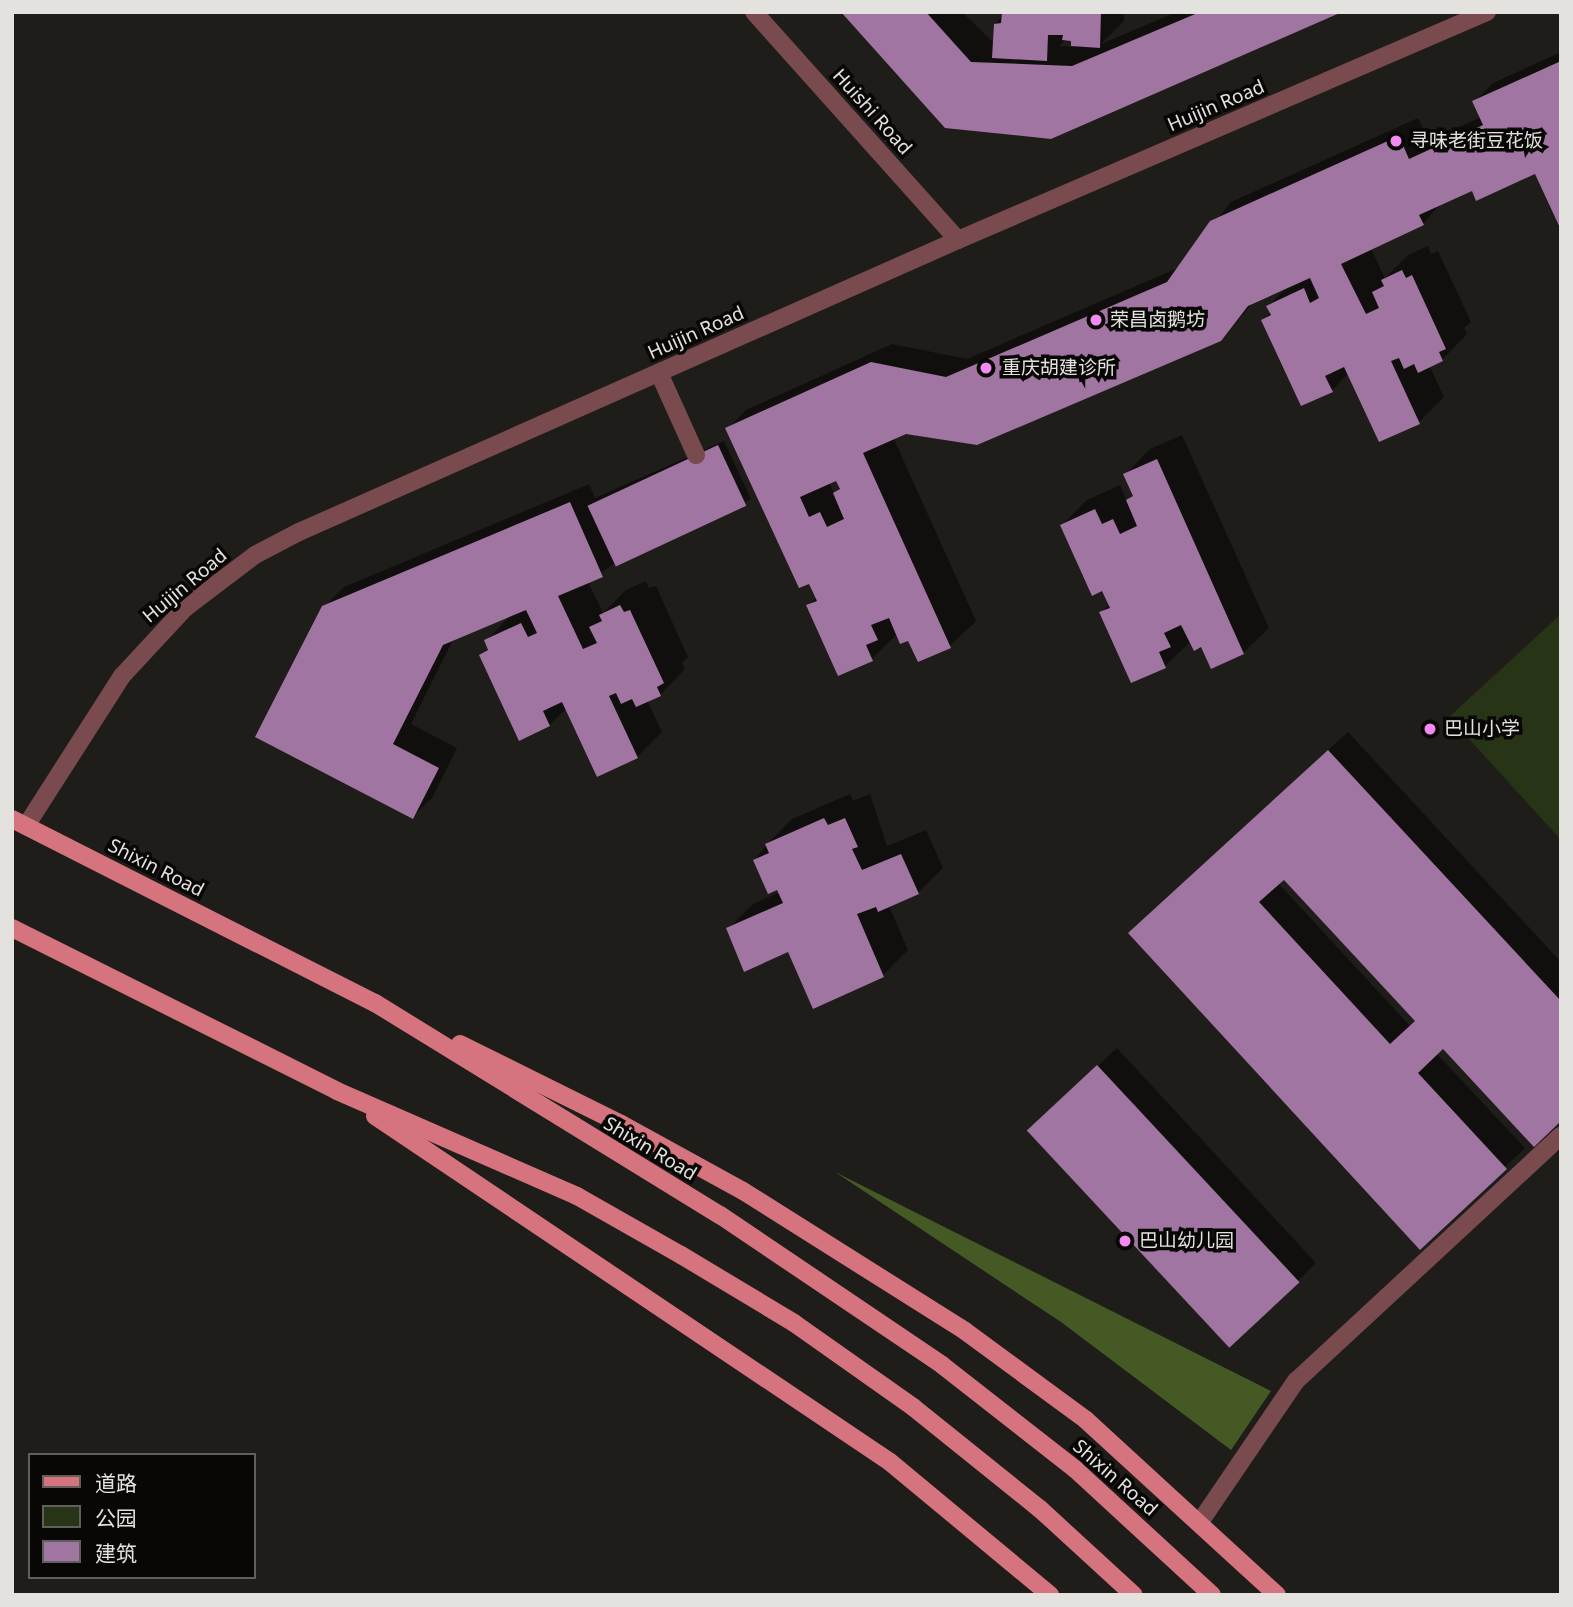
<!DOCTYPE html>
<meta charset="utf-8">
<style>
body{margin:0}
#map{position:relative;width:1573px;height:1607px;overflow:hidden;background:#1f1d19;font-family:"Noto Sans","Noto Sans SC",sans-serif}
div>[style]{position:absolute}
.green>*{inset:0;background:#283416}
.forest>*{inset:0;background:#455924}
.shadow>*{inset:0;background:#0007}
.building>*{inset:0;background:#a075a1;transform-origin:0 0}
.service>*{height:18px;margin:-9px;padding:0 9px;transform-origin:9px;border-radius:9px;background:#794a4e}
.tertiary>*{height:18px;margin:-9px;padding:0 9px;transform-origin:9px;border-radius:9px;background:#794a4e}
.primary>*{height:18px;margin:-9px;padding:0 9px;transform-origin:9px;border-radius:9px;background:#d5747e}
.dots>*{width:19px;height:19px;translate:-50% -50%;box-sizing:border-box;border:4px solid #080706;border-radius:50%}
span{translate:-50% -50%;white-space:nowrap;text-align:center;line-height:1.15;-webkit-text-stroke:7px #080706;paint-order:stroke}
.street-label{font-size:19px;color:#e3e2df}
.poi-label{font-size:19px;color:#e3e2df}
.left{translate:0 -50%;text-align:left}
.frame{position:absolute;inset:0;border:14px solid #e3e2df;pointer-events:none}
.legend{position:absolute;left:28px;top:1453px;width:228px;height:126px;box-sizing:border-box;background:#080706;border:2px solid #605f5d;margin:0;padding:9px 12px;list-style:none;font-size:21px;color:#e3e2df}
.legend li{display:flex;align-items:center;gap:14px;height:35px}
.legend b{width:35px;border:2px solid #605f5d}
</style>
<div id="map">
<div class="green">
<i style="clip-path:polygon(1561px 614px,1561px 840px,1449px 717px)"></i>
</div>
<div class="forest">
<i style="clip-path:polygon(835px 1172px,1271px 1391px,1231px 1450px,1061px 1322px)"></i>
</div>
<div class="shadow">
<i style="clip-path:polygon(evenodd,843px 12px,962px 12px,995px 44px,996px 24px,1004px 12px,1124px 12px,1124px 21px,1101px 44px,1177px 12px,1338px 12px,1051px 137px,843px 12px,1067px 39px,1073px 39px,1073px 47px,1059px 46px,1067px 39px)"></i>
<i style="clip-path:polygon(evenodd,1561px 52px,1561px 226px,1535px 172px,1473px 189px,1441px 203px,1423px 224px,1371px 249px,1385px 278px,1408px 255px,1428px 246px,1431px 254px,1438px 251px,1471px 322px,1464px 328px,1467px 334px,1442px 360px,1429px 365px,1444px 397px,1419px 422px,1349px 373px,1332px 390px,1263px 320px,1271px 312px,1268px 306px,1288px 286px,1254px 302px,1220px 340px,893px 437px,976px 621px,950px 646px,919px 660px,909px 638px,898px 633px,872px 659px,808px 606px,817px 597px,727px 429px,746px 410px,892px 344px,967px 359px,1180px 267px,1231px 202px,1418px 118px,1429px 141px,1481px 117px,1474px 102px,1493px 83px,1561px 52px,837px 479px,841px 487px,834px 493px,829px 482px,837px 479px)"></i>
<i style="clip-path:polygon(1182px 435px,1269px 628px,1243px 653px,1191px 641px,1165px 666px,1132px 681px,1101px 613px,1110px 604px,1062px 525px,1087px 500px,1120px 485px,1127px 501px,1134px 494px,1125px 475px,1150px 449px)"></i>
<i style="clip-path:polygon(724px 441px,751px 499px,615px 563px,588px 582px,603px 613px,626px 590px,646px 581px,649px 588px,656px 586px,688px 657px,682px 663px,685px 669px,660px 695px,647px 700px,662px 732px,637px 757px,567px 708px,549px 725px,481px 655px,489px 647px,486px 641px,513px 613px,454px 638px,411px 724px,457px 748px,432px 798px,412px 817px,324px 607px,344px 587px,589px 484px,595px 498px)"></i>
<i style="clip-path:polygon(evenodd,1348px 732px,1561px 962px,1561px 1119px,1443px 1046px,1436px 1053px,1525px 1148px,1420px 1247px,1149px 914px,1348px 732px,1284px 877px,1417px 1020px,1410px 1026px,1278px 883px,1284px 877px)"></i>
<i style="clip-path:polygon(850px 794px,853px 801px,870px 794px,887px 846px,926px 830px,943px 868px,918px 893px,889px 906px,908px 950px,883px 975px,728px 929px,753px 904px,780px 892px,755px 860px,767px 844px,792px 819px)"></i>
<i style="clip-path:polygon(1117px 1048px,1316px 1263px,1297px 1282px,1049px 1112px)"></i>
</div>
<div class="building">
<i style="clip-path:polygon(841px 12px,926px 12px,971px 62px,1072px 66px,1200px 12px,1342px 12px,1051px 139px,945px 128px)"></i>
<i style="clip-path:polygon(1002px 12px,1101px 12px,1100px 48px,1071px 46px,1071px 41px,1062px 40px,1063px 35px,1048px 35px,1047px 61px,992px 58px,994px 24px,1001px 23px)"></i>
<i style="clip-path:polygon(evenodd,1561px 61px,1561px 230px,1535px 174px,1476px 201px,1472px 191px,1419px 215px,1424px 225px,1341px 264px,1366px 314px,1379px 308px,1372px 292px,1384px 286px,1381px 280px,1402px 270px,1406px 278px,1412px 275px,1446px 349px,1439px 352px,1443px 361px,1418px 373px,1414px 364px,1404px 369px,1399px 358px,1391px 361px,1420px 424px,1379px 442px,1344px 367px,1325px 376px,1333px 392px,1301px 406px,1261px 320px,1271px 315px,1266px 306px,1304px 288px,1310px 303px,1319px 298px,1310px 278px,1248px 306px,1221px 341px,977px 445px,906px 434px,863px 453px,951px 648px,918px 662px,908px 641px,900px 644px,889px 618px,871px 625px,878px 640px,866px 645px,873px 661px,838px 676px,806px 605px,817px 601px,809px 584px,799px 588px,725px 428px,871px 362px,946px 377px,1167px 282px,1210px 221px,1399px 136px,1409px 159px,1483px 125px,1472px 101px,1561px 61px,836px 481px,840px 489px,833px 493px,844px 519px,827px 527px,820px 512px,809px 517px,800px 497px,836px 481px)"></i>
<i style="left:718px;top:445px;width:67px;height:144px;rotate:65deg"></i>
<i style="clip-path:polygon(1157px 459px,1244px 654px,1211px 669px,1201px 647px,1194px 651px,1181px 625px,1164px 633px,1171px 647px,1159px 652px,1166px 668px,1131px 683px,1099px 612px,1110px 608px,1102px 591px,1092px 596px,1060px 525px,1095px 509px,1102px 524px,1113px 519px,1120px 534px,1137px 526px,1126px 500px,1133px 496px,1123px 474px)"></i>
<i style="clip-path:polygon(570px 502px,603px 577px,558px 596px,583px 649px,597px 643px,589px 627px,602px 621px,599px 615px,620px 605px,624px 612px,630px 610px,664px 683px,657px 687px,661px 696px,636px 707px,632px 699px,621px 704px,616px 693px,609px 696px,638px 758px,597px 777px,562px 702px,543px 711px,550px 726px,519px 741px,479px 655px,488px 650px,484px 640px,521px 623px,528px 637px,537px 633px,526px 610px,443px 645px,393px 744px,439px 768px,413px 819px,255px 737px,322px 606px)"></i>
<i style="clip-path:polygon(evenodd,1328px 750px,1561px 1001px,1561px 1121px,1534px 1147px,1443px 1049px,1418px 1073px,1507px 1169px,1420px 1250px,1128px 933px,1328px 750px,1284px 880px,1415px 1021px,1390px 1044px,1259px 902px,1284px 880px)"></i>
<i style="clip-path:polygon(824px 818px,828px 825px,845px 818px,858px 847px,852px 849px,862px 870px,901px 854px,919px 894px,878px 912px,876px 907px,857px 914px,884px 977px,813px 1009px,788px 952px,744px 972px,726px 928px,783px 903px,777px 890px,768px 894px,753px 860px,769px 853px,765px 844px)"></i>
<i style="left:1097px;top:1065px;width:297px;height:96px;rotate:47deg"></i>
</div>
<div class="service">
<i style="left:659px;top:373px;width:90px;rotate:65.7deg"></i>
<i style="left:1200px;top:1522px;width:171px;rotate:-55.8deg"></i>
<i style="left:1296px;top:1381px;width:361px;rotate:-42.8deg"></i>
</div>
<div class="tertiary">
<i style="left:754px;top:12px;width:306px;rotate:48.2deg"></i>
<i style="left:26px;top:826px;width:178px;rotate:-57.4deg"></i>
<i style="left:122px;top:676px;width:93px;rotate:-47.2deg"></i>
<i style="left:185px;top:608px;width:88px;rotate:-37.1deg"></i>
<i style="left:255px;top:555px;width:50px;rotate:-27.6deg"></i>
<i style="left:299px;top:532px;width:721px;rotate:-23.9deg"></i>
<i style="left:958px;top:240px;width:576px;rotate:-23.32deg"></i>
</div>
<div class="primary">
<i style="left:12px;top:819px;width:407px;rotate:26.9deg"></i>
<i style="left:375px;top:1003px;width:405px;rotate:31.6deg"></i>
<i style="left:720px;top:1215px;width:268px;rotate:34deg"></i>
<i style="left:942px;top:1365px;width:169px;rotate:38deg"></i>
<i style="left:1075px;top:1469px;width:186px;rotate:42.6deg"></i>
<i style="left:12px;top:928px;width:364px;rotate:26.6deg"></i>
<i style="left:337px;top:1091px;width:262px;rotate:23.6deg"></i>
<i style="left:577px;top:1196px;width:120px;rotate:29.6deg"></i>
<i style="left:681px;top:1255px;width:132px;rotate:31deg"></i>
<i style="left:794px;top:1323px;width:146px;rotate:35.2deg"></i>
<i style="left:913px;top:1407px;width:163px;rotate:38.8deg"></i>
<i style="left:1040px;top:1509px;width:127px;rotate:42.5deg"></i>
<i style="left:460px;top:1044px;width:180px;rotate:26.4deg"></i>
<i style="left:621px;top:1124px;width:139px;rotate:28.8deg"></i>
<i style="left:743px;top:1191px;width:262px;rotate:32.2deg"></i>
<i style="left:965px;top:1331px;width:150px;rotate:36.3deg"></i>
<i style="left:1086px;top:1420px;width:259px;rotate:42.5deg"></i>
<i style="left:375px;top:1116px;width:620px;rotate:33.89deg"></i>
<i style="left:890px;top:1462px;width:208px;rotate:39.7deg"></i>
</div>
<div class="dots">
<i style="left:1396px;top:141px;background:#f38af2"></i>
<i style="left:1096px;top:320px;background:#f38af2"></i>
<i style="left:986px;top:368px;background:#f38af2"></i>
<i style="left:1430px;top:729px;background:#f38af2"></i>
<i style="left:1125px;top:1241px;background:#f38af2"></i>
</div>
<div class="street-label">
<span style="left:1216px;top:106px;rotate:-23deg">Huijin Road</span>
<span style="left:872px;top:112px;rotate:48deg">Huishi Road</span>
<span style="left:696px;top:333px;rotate:-24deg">Huijin Road</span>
<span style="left:185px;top:586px;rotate:-40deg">Huijin Road</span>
<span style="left:156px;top:868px;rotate:27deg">Shixin Road</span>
<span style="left:650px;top:1149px;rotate:31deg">Shixin Road</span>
<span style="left:1115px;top:1478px;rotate:41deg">Shixin Road</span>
</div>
<div class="poi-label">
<span class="left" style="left:1410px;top:141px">寻味老街豆花饭</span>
<span class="left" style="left:1110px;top:320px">荣昌卤鹅坊</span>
<span class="left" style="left:1002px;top:368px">重庆胡建诊所</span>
<span class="left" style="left:1444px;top:729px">巴山小学</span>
<span class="left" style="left:1139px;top:1241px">巴山幼儿园</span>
</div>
<div class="frame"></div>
<ul class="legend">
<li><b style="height:9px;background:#d5747e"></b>道路</li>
<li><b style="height:19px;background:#283416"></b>公园</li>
<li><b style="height:19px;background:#a075a1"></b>建筑</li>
</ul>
</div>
